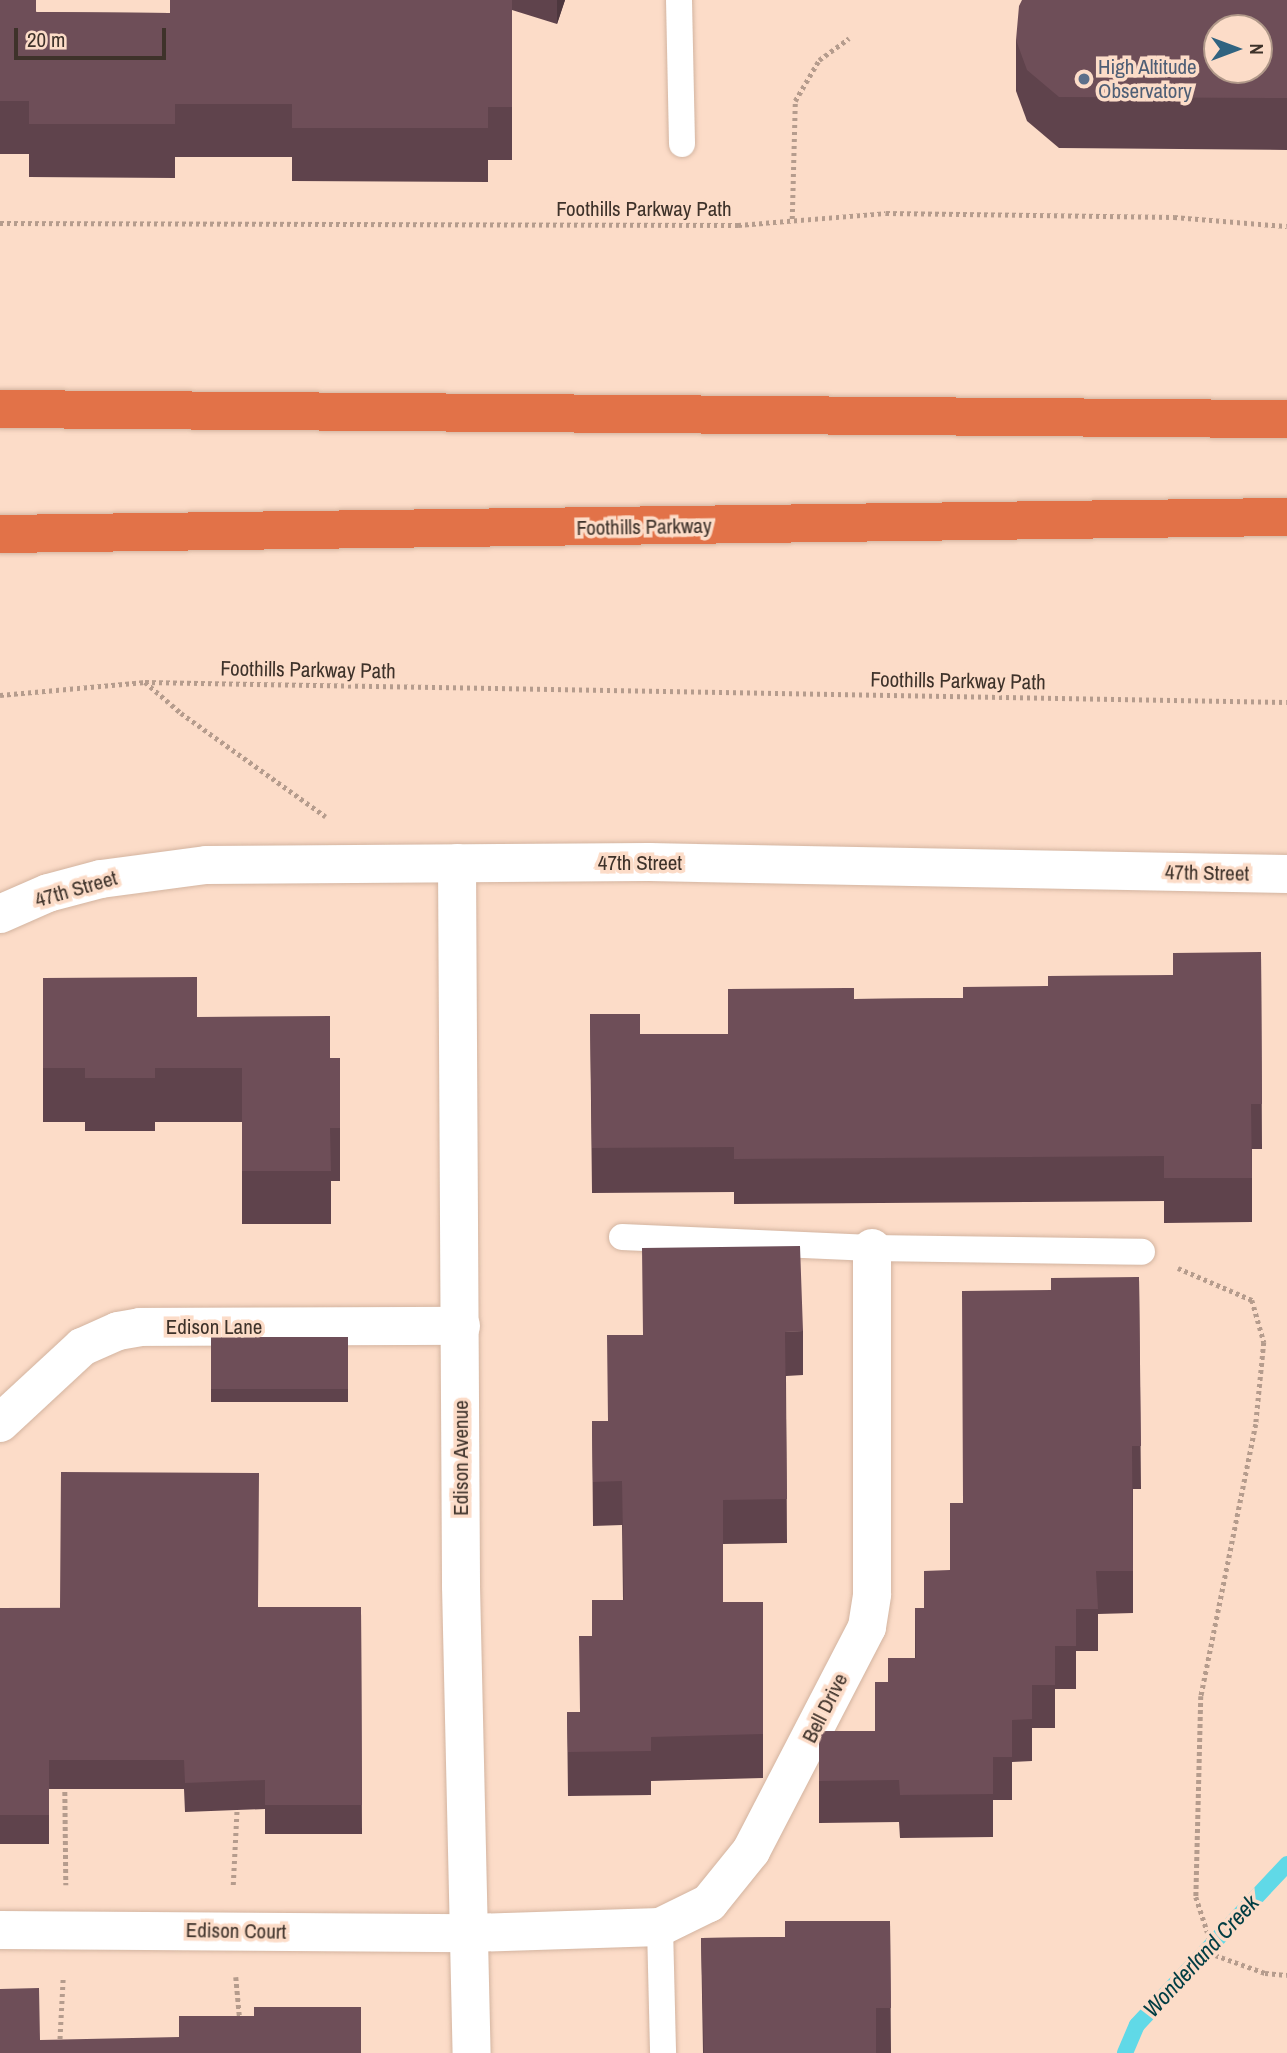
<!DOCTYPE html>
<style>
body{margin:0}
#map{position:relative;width:1287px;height:2053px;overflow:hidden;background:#fcdcc8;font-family:"Archivo Narrow",sans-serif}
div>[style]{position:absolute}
.stream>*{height:16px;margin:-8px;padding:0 8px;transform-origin:8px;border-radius:8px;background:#60d9e7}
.path>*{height:4.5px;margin-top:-2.25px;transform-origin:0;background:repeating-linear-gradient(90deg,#b59c8d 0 3.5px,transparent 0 7px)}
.roads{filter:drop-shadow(0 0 2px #d3b4a0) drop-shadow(0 0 2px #d3b4a0)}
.lane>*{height:26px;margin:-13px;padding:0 13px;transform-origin:13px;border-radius:13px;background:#fff}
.street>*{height:38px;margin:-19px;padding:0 19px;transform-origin:19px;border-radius:19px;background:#fff}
.secondary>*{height:38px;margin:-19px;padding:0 19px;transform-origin:19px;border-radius:19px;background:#fff}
.highway>*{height:38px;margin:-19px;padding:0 19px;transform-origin:19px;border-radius:19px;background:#e27248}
.wall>*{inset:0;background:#5f434c;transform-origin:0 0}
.shaded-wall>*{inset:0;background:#4d373e}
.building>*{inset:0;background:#6e4e58;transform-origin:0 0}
.dots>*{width:19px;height:19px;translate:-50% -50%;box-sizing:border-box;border:4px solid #fcdcc8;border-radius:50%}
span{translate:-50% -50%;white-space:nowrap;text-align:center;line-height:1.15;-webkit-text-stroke:7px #fcdcc8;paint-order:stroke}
.service-label{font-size:21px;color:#4e5e75}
.left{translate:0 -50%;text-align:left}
.street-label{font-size:21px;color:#3e322a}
.water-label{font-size:23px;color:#013d43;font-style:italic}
.north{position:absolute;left:1203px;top:14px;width:70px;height:70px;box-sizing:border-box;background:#fcdcc8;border:2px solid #b09889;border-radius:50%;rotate:90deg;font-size:19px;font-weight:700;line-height:28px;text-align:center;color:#3e322a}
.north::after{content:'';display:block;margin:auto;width:24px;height:32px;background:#306380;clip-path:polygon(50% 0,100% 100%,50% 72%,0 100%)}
.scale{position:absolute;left:14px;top:28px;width:152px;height:32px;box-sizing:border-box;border:4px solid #3e322a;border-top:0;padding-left:9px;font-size:21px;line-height:24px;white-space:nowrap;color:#3e322a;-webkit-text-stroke:5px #fcdcc8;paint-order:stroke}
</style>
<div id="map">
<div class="stream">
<i style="left:1125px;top:2053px;width:30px;rotate:-67deg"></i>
<i style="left:1137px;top:2025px;width:220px;rotate:-47deg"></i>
</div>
<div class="path">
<i style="left:792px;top:219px;width:118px;rotate:-88.5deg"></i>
<i style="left:795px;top:101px;width:48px;rotate:-59.7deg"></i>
<i style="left:819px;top:60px;width:37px;rotate:-36deg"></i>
<i style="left:0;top:223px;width:738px;rotate:0.16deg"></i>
<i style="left:738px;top:225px;width:148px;rotate:-4.6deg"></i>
<i style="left:886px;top:213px;width:288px;rotate:0.8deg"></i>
<i style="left:1174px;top:217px;width:113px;rotate:4.6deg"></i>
<i style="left:145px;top:682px;width:48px;rotate:40.7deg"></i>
<i style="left:181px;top:713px;width:178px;rotate:35.6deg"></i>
<i style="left:0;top:695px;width:146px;rotate:-5.1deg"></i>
<i style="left:145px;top:682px;width:1142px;rotate:1deg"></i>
<i style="left:1178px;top:1268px;width:81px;rotate:23.4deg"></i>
<i style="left:1252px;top:1300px;width:44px;rotate:74.1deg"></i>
<i style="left:1264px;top:1342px;width:82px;rotate:95.6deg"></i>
<i style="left:1256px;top:1424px;width:278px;rotate:101.4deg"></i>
<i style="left:1201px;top:1696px;width:201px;rotate:91.4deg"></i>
<i style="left:1196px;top:1897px;width:61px;rotate:71.9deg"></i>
<i style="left:1215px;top:1955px;width:53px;rotate:19.8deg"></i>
<i style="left:1265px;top:1973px;width:22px;rotate:5deg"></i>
<i style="left:65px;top:1785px;width:100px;rotate:89.4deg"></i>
<i style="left:233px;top:1885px;width:79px;rotate:-87.1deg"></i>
<i style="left:236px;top:1977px;width:44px;rotate:84.8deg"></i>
<i style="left:59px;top:2053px;width:76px;rotate:-87deg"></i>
</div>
<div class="roads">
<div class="lane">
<i style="left:679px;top:0;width:144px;rotate:88.8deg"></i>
<i style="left:622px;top:1237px;width:250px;rotate:2.5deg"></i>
<i style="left:872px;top:1248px;width:270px;rotate:0.8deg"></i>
<i style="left:660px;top:1927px;width:126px;rotate:88.6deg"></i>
</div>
<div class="street">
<i style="left:457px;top:863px;width:723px;rotate:89.68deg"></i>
<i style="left:461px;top:1586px;width:467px;rotate:88.7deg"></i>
<i style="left:0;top:1423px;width:112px;rotate:-42.8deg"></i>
<i style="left:82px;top:1347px;width:39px;rotate:-24deg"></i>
<i style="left:118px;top:1331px;width:22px;rotate:-10deg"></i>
<i style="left:140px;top:1327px;width:321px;rotate:-0.2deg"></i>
<i style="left:0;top:1930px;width:471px;rotate:0.4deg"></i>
<i style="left:471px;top:1933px;width:189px;rotate:-1.8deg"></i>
<i style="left:660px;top:1927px;width:55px;rotate:-26.1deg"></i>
<i style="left:709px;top:1903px;width:67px;rotate:-51.1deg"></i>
<i style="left:751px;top:1851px;width:252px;rotate:-62.6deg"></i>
<i style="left:867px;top:1627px;width:33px;rotate:-81deg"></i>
<i style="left:872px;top:1594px;width:346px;rotate:-90deg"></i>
</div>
<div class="secondary">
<i style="left:0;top:914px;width:52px;rotate:-23.6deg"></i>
<i style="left:48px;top:893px;width:55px;rotate:-14.8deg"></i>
<i style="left:101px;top:879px;width:106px;rotate:-7.6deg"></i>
<i style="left:206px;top:865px;width:443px;rotate:-0.4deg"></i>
<i style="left:649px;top:862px;width:638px;rotate:1.08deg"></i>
</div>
<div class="highway">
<i style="left:0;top:409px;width:1287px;rotate:0.45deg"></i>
<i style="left:0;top:534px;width:1287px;rotate:-0.76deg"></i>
</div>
</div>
<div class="wall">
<i style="clip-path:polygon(0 0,37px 12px,170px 13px,170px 0,565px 0,557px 24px,512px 10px,512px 160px,488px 160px,488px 182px,292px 181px,292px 157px,175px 157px,175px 178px,29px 177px,29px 154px,0 154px)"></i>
<i style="clip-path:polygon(1287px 0,1287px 150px,1059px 148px,1027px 121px,1016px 91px,1016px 40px)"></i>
<i style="clip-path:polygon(1261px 952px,1262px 1149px,1252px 1149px,1252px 1222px,1164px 1223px,1164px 1201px,734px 1204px,734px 1192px,592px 1193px,590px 1014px,640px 1034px,728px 1034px,854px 999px,963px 998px,1048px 986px,1173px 975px)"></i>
<i style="clip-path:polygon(43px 978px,197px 1017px,330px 1058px,340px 1058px,340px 1181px,331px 1181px,331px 1224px,242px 1224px,242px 1122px,155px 1122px,155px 1131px,85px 1131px,85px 1122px,43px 1122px)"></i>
<i style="clip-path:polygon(1139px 1277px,1141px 1489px,1133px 1489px,1133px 1613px,1098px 1614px,1098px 1651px,1076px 1651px,1076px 1689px,1055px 1689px,1055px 1728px,1032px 1728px,1032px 1761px,1012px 1762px,1012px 1800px,993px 1800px,993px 1837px,900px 1838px,899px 1822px,819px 1823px,819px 1731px,875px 1731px,888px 1682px,915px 1658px,915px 1608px,924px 1608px,950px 1570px,1051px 1290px)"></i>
<i style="clip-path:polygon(803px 1331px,803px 1375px,786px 1376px,787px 1543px,723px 1544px,723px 1602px,763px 1602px,763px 1778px,651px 1781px,651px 1795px,568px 1796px,567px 1712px,580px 1712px,592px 1636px,623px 1600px,622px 1525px,593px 1526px,592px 1421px,608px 1421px,643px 1335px)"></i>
<i style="left:211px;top:1337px;width:137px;height:65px"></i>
<i style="clip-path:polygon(361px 1607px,362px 1834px,265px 1834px,265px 1809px,185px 1812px,184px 1789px,49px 1789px,49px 1844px,0 1844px,0 1608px)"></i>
<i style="clip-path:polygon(890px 1921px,891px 2053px,703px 2053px,701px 1938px,785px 1937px)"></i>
</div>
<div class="shaded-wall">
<i style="clip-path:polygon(557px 0,565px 0,557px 24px)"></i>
</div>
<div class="building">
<i style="clip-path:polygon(0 0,36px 0,36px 12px,170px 13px,170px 0,512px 0,512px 107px,488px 107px,488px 128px,292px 128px,292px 104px,175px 104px,175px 124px,29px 124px,29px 101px,0 101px)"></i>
<i style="clip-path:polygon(evenodd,1022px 0,1287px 0,1287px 98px,1059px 97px,1027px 70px,1016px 40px,1019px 6px,1022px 0,1217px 28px,1259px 28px,1259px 70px,1217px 70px,1217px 28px)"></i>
<i style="clip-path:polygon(1261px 952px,1262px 1104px,1251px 1104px,1252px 1178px,1164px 1178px,1164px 1156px,734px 1159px,734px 1147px,592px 1148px,590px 1014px,640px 1014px,640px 1034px,728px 1034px,728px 989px,854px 988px,854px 999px,963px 998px,963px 987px,1048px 986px,1048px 976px,1173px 975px,1173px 953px)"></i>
<i style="clip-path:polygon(197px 977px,197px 1017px,330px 1016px,330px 1058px,340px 1058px,340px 1128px,330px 1128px,331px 1171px,242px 1171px,242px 1068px,155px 1068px,155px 1078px,85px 1078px,85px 1068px,43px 1068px,43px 978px)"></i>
<i style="clip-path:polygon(800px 1246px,803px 1331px,785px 1332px,787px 1499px,723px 1500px,723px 1602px,763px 1602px,763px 1734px,651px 1737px,651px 1751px,568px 1752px,567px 1712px,580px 1712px,579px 1636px,592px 1636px,592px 1600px,624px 1600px,622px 1481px,593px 1482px,592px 1421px,608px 1421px,607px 1335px,643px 1335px,642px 1248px)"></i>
<i style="clip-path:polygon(1139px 1277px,1141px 1446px,1132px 1446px,1133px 1571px,1096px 1571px,1098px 1609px,1076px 1609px,1076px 1646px,1055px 1646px,1055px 1685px,1032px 1685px,1032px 1719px,1012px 1720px,1012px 1757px,993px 1757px,993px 1794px,900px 1795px,899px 1780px,819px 1781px,819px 1731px,875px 1731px,875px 1682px,888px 1682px,888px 1658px,916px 1658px,915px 1608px,924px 1608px,924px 1571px,950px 1570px,950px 1503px,963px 1503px,962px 1291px,1051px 1290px,1051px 1278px)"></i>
<i style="left:211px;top:1337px;width:137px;height:52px"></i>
<i style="clip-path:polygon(61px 1472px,259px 1473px,258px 1607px,361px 1607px,362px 1805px,265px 1805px,265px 1780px,185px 1783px,184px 1760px,49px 1760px,49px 1815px,0 1815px,0 1608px,60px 1608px)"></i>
<i style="clip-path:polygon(785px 1921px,890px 1921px,891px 2008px,876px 2008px,876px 2053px,704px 2053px,701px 1938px,785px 1937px)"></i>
<i style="clip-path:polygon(39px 1988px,40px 2040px,179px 2037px,179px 2016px,254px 2016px,254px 2007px,361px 2007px,361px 2053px,0 2053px,0 1989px)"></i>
</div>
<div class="dots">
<i style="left:1084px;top:79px;background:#5c6f8a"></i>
</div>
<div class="service-label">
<span class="left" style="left:1098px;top:79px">High Altitude<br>Observatory</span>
</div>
<div class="street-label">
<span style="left:644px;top:209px">Foothills Parkway Path</span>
<span style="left:644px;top:527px;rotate:-1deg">Foothills Parkway</span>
<span style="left:308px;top:670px;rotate:1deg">Foothills Parkway Path</span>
<span style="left:958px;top:681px;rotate:1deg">Foothills Parkway Path</span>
<span style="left:640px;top:863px">47th Street</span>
<span style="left:1207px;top:873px;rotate:1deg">47th Street</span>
<span style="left:76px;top:889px;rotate:-16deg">47th Street</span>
<span style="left:214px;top:1327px">Edison Lane</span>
<span style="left:461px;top:1458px;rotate:-90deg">Edison Avenue</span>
<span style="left:825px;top:1708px;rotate:-63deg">Bell Drive</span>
<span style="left:236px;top:1931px;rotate:1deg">Edison Court</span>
</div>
<div class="water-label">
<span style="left:1201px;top:1956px;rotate:-47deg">Wonderland Creek</span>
</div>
<div class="north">N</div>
<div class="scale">20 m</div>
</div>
